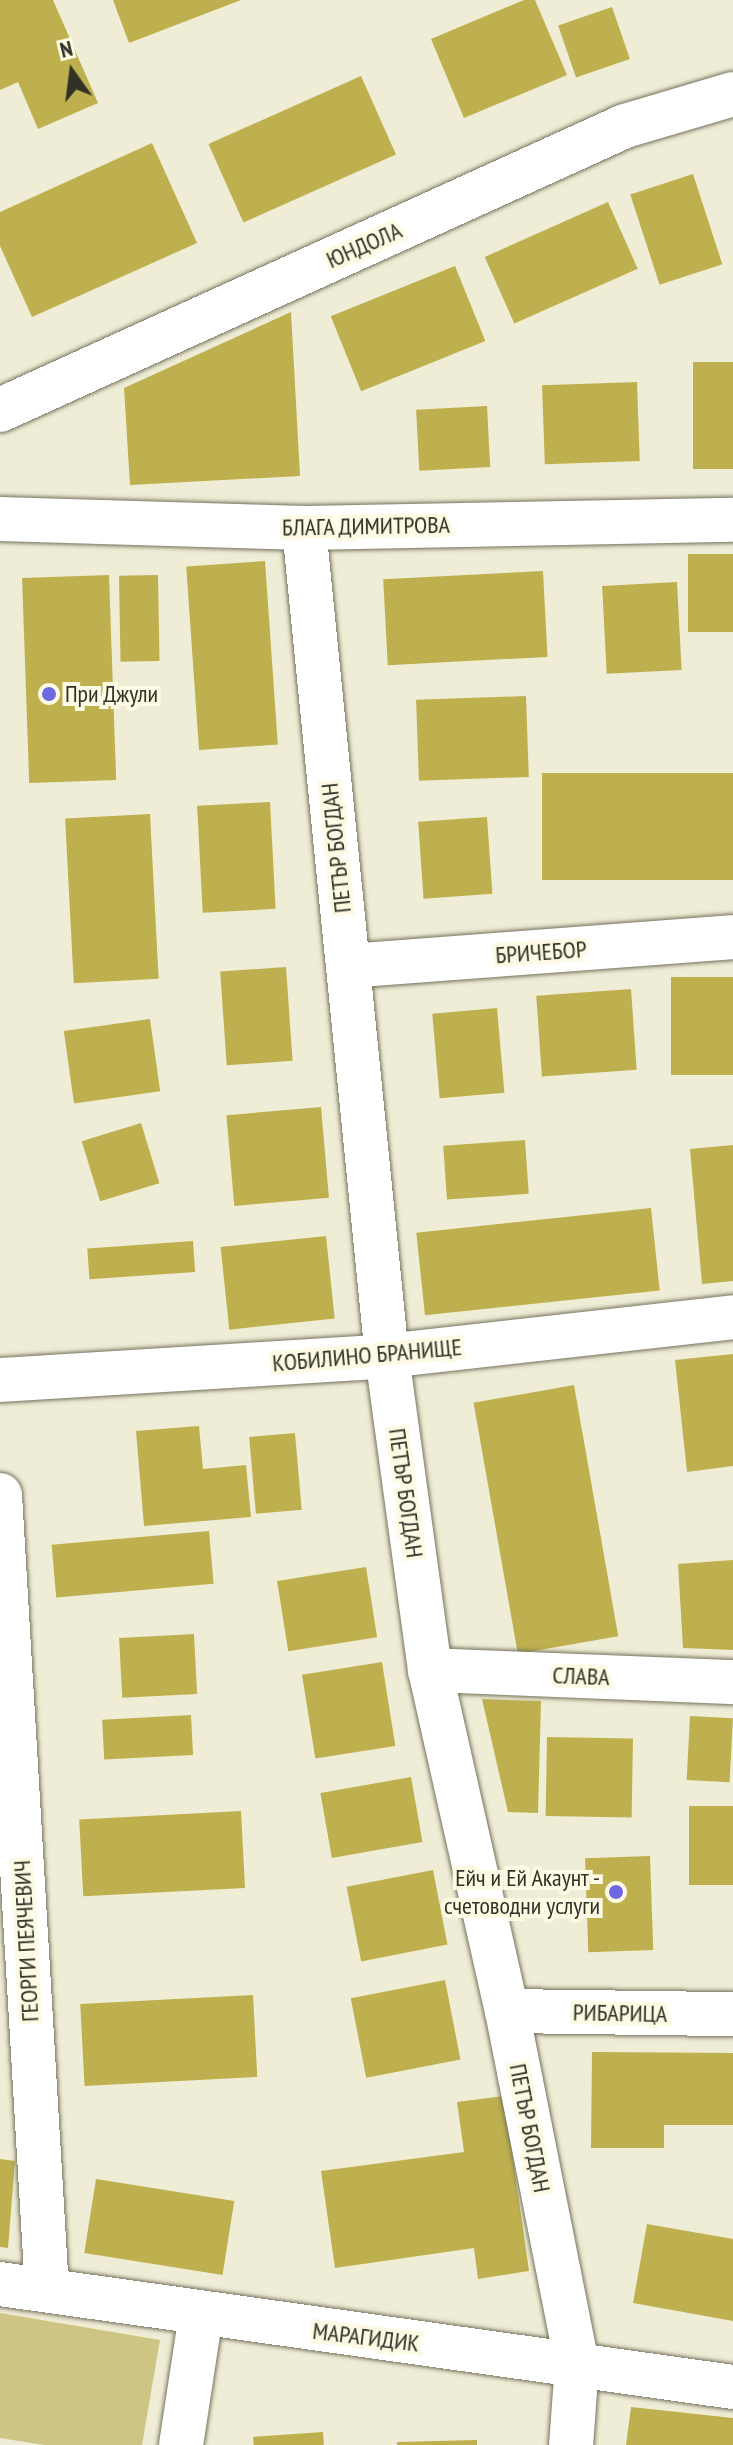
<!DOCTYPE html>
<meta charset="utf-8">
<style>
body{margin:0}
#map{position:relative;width:733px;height:2445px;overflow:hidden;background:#f0edd6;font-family:"PT Sans Narrow",sans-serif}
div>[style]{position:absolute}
.green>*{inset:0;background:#cec585}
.building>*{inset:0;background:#beb04f;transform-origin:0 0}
.roads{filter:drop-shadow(0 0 2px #75725e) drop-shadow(0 0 2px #75725e)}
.minor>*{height:44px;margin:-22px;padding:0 22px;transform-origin:22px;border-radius:22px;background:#fff}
.dots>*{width:22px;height:22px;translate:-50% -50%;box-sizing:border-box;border:4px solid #fdfae3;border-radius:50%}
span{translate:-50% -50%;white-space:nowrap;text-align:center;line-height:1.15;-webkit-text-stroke:8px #fdfae3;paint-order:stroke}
.street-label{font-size:24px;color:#323128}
.poi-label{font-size:24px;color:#323128}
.left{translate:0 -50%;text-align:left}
.right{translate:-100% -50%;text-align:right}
.north{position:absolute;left:32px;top:32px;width:80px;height:80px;-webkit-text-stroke:6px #fdfae3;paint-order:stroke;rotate:346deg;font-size:22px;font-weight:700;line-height:32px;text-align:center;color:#323128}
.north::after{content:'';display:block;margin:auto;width:28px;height:36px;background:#323128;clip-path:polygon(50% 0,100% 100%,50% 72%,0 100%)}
</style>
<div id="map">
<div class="green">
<i style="clip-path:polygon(0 2313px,160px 2340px,142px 2445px,44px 2445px,0 2438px)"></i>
</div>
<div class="building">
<i style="clip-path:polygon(0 0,53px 0,98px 103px,38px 129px,18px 82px,0 90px)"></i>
<i style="clip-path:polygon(113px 0,241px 0,129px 43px)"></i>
<i style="clip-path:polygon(524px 0,535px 0,567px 75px,464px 118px,431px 39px)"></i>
<i style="left:612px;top:7px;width:55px;height:57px;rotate:71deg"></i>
<i style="left:361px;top:76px;width:86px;height:167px;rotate:66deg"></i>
<i style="clip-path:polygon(152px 143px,197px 243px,32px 317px,0 246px,0 212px)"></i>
<i style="left:693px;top:174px;width:95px;height:66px;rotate:72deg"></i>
<i style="left:608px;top:202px;width:73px;height:135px;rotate:66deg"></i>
<i style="left:455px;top:266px;width:81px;height:134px;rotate:68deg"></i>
<i style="clip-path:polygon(291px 312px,300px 476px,130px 485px,124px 388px)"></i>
<i style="left:733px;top:362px;width:107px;height:40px;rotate:90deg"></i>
<i style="left:637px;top:382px;width:79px;height:95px;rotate:88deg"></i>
<i style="left:487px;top:406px;width:61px;height:71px;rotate:87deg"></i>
<i style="left:733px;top:554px;width:78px;height:45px;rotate:90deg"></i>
<i style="left:265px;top:561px;width:184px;height:79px;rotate:86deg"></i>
<i style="left:543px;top:571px;width:86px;height:160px;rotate:87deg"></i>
<i style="left:109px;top:575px;width:205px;height:87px;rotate:88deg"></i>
<i style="left:158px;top:575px;width:86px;height:39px;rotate:89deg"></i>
<i style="left:677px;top:582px;width:88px;height:75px;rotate:87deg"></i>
<i style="left:526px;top:696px;width:81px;height:110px;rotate:88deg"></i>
<i style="left:733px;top:773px;width:107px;height:191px;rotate:90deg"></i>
<i style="left:270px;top:802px;width:107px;height:73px;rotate:87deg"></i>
<i style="left:150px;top:814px;width:165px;height:85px;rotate:87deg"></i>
<i style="left:487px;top:817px;width:77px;height:69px;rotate:86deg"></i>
<i style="left:286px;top:967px;width:94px;height:66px;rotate:86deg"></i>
<i style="left:733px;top:977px;width:98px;height:62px;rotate:90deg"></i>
<i style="left:631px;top:989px;width:81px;height:95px;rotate:86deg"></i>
<i style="left:497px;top:1008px;width:85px;height:65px;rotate:85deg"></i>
<i style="left:150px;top:1019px;width:73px;height:87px;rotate:82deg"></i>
<i style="left:321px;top:1107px;width:91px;height:95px;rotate:85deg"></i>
<i style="left:141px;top:1123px;width:63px;height:62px;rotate:73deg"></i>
<i style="left:525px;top:1140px;width:54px;height:82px;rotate:86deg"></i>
<i style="clip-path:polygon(733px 1145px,733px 1281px,702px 1284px,690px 1149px)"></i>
<i style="left:651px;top:1208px;width:83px;height:236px;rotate:84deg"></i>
<i style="left:326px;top:1236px;width:83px;height:106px;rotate:84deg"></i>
<i style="left:193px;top:1241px;width:31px;height:106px;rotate:86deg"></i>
<i style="clip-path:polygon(733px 1354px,733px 1466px,687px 1472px,675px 1360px)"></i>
<i style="left:574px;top:1385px;width:255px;height:102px;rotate:80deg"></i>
<i style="clip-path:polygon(199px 1426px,203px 1469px,246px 1465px,251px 1517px,144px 1526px,136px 1431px)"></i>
<i style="left:295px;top:1433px;width:77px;height:46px;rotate:85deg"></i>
<i style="left:209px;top:1531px;width:53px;height:158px;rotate:85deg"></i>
<i style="clip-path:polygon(733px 1560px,733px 1650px,683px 1648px,678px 1564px)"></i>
<i style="left:366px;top:1567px;width:71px;height:90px;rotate:81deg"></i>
<i style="left:194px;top:1634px;width:60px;height:75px;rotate:87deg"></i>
<i style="left:382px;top:1662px;width:85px;height:81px;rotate:81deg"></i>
<i style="clip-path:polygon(482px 1699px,541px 1701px,538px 1813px,508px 1812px)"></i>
<i style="left:191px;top:1715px;width:40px;height:89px;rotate:87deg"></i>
<i style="left:690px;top:1716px;width:43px;height:64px;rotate:3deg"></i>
<i style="left:547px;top:1737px;width:86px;height:79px;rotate:1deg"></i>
<i style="left:411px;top:1777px;width:66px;height:92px;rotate:80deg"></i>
<i style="left:689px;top:1806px;width:44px;height:79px"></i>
<i style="left:241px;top:1811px;width:77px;height:162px;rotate:87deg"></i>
<i style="left:650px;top:1856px;width:94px;height:65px;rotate:88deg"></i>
<i style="left:433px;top:1870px;width:76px;height:88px;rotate:79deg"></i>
<i style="left:445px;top:1980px;width:81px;height:96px;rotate:79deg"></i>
<i style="left:253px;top:1995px;width:82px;height:173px;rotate:87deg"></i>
<i style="clip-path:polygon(592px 2052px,733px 2053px,733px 2125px,664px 2125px,664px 2148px,591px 2148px)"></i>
<i style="clip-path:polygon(504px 2096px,529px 2271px,478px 2279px,474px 2248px,335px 2268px,321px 2171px,464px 2152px,457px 2102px)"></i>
<i style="clip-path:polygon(0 2159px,15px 2161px,8px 2248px,0 2247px)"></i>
<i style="left:96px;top:2179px;width:140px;height:75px;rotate:9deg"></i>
<i style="clip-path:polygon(647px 2224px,733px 2239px,733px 2321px,633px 2303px)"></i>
<i style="clip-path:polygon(631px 2407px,733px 2418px,733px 2445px,626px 2445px)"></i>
<i style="left:323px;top:2432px;width:13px;height:70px;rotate:86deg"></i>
<i style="clip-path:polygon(477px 2440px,477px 2445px,397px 2445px,397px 2442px)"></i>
</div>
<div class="roads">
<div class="minor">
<i style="left:0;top:410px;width:686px;rotate:-24.44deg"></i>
<i style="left:625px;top:126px;width:113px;rotate:-16.5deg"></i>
<i style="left:0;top:519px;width:304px;rotate:1.7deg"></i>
<i style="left:304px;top:528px;width:429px;rotate:-1.1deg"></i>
<i style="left:304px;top:528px;width:832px;rotate:84.28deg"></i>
<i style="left:387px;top:1356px;width:317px;rotate:82.2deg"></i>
<i style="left:430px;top:1670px;width:350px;rotate:77.3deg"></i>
<i style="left:507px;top:2011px;width:360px;rotate:78.8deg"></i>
<i style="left:577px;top:2364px;width:81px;rotate:94.2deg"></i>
<i style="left:348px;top:966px;width:386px;rotate:-4.3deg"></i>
<i style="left:0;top:1380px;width:388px;rotate:-3.5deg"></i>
<i style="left:387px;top:1356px;width:348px;rotate:-6.4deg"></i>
<i style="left:0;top:1495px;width:796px;rotate:86.62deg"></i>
<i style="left:430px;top:1670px;width:303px;rotate:2.3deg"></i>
<i style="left:507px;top:2011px;width:226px;rotate:0.8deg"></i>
<i style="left:0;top:2284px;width:740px;rotate:8deg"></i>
<i style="left:181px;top:2445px;width:132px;rotate:-81.3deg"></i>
</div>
</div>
<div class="dots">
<i style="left:49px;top:694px;background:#6e69e3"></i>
<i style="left:616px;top:1892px;background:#6e69e3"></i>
</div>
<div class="street-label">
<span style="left:364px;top:245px;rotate:-24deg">ЮНДОЛА</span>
<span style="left:366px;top:526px;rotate:-1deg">БЛАГА ДИМИТРОВА</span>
<span style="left:336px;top:848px;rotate:-96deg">ПЕТЪР БОГДАН</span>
<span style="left:541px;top:952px;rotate:-4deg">БРИЧЕБОР</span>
<span style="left:367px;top:1355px;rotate:-5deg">КОБИЛИНО БРАНИЩЕ</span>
<span style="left:406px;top:1493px;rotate:82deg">ПЕТЪР БОГДАН</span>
<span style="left:581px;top:1676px;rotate:2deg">СЛАВА</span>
<span style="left:26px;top:1941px;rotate:-93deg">ГЕОРГИ ПЕЯЧЕВИЧ</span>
<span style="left:620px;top:2013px;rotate:1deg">РИБАРИЦА</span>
<span style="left:530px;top:2128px;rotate:79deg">ПЕТЪР БОГДАН</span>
<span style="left:366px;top:2337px;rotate:7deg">МАРАГИДИК</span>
</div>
<div class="poi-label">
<span class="left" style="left:65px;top:694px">При Джули</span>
<span class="right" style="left:600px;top:1892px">Ейч и Ей Акаунт -<br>счетоводни услуги</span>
</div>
<div class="north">N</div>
</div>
